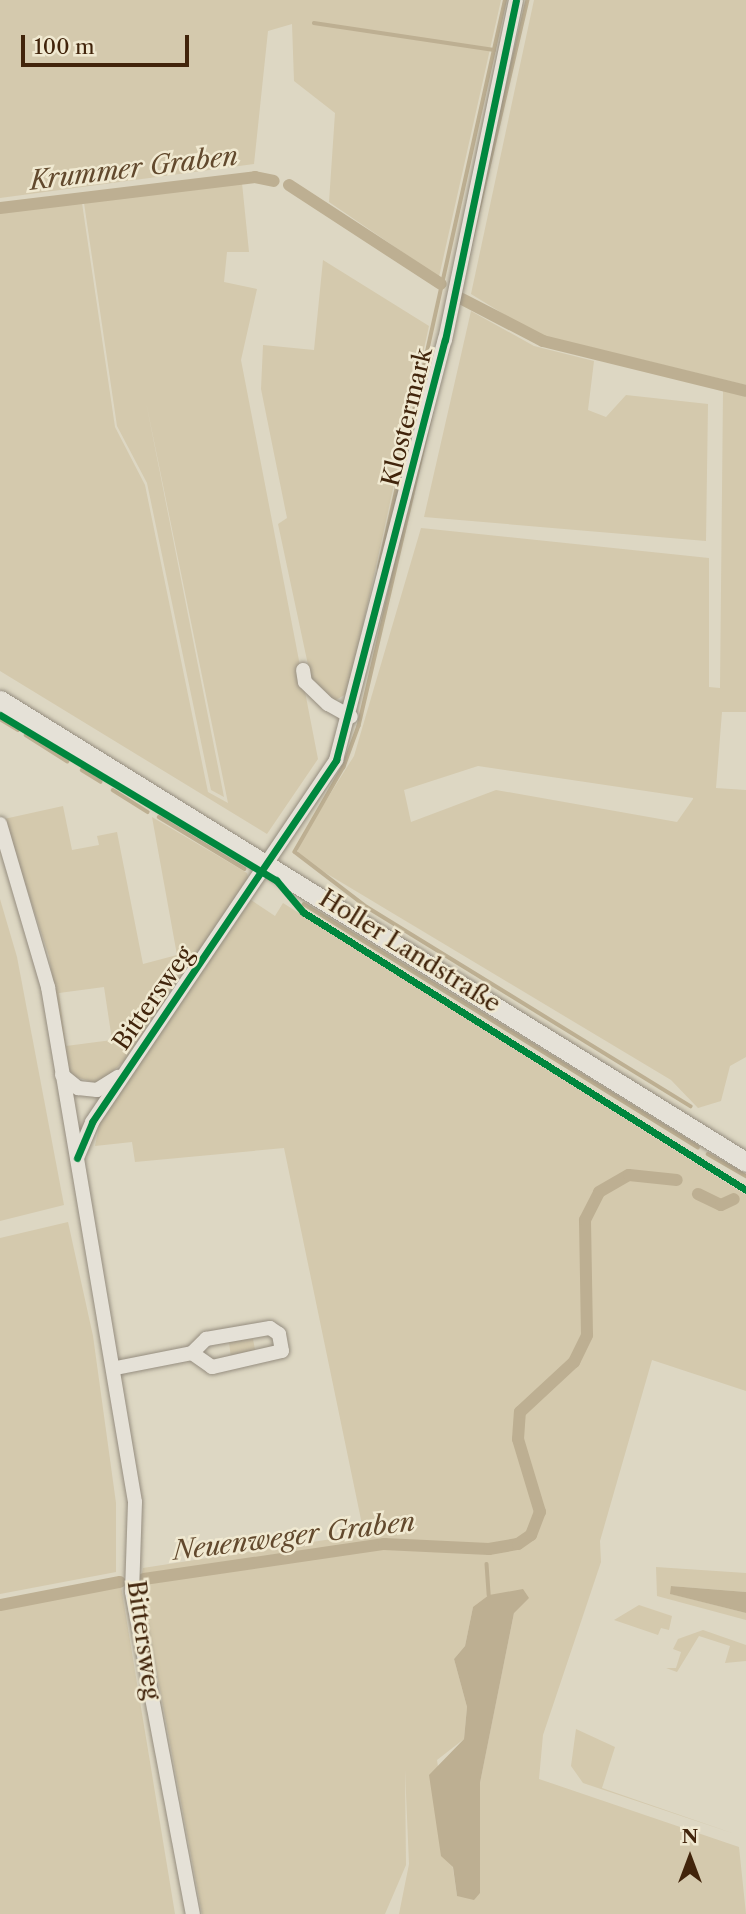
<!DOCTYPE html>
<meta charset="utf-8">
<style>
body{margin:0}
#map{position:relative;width:746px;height:1914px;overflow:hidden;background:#ddd7c3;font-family:"Libre Caslon Text",serif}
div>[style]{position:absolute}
.green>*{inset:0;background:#d4c9ad}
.water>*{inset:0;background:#bdaf92}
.stream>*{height:3.5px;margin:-1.75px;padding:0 1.75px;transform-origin:1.75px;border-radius:1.75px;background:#bdaf92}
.canal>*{height:12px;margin:-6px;padding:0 6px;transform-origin:6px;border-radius:6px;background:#bdaf92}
.roads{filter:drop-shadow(0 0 2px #958d7f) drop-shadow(0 0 2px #958d7f)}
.minor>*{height:14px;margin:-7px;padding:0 7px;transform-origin:7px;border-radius:7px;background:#e5e1d7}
.secondary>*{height:19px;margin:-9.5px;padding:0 9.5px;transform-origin:9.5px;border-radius:9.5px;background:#e5e1d7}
.cycleway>*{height:7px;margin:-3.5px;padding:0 3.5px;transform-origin:3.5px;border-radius:3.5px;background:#00873e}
span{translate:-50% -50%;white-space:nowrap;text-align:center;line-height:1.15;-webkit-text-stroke:5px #f0e9d1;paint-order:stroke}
.street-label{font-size:24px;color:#41240b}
.water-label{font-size:26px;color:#62492d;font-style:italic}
.north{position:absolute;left:655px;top:1823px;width:70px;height:70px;-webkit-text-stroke:5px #f0e9d1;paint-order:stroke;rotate:0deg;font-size:19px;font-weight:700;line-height:28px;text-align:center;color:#41240b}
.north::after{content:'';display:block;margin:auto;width:24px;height:32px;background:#41240b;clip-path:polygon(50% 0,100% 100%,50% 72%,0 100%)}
.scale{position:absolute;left:21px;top:35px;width:168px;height:32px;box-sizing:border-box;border:4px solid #41240b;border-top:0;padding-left:9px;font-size:21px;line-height:24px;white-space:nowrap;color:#41240b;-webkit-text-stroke:5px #f0e9d1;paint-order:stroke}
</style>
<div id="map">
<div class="green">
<i style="clip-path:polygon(0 0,501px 0,439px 277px,329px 202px,335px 113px,294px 81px,292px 24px,268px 31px,254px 164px,0 198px)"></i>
<i style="clip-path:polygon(534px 0,746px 0,746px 385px,536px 334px,471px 294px)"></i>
<i style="clip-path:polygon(242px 183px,249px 252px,227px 252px,224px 282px,257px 289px,241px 360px,318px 759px,267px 834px,0 671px,0 213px,82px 203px,115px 427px,145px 485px,208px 792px,228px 803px,146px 402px,224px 797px,211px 790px,147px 483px,117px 426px,84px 203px)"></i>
<i style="clip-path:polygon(323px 260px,429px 326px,348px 693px,334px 701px,311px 679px,278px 524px,287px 518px,261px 389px,263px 345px,314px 350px)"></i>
<i style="clip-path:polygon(471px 311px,534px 346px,594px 361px,588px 410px,606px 417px,626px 395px,708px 404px,706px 541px,424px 517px)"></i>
<i style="clip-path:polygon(evenodd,723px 391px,746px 396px,746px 712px,722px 712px,716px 788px,746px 790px,746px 1057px,730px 1066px,721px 1101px,698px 1108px,671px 1080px,299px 857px,297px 847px,354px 756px,421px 528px,709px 558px,709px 687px,720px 688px,723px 391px,478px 766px,693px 798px,693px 799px,677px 822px,496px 790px,411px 822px,404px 790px,478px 766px)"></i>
<i style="clip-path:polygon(evenodd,63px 806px,72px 850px,99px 845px,97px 836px,117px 832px,143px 964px,177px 955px,152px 817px,247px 873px,249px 881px,127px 1059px,98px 1084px,67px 1074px,49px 956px,4px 819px,63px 806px,104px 987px,112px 1040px,66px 1046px,59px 993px,104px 987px)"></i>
<i style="clip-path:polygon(0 899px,17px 957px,64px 1205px,0 1221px)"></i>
<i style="clip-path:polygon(evenodd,251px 900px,275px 916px,283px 903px,746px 1195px,746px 1391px,652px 1360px,600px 1541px,601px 1562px,543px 1735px,539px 1779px,739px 1847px,746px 1914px,399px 1914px,409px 1864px,405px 1770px,406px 1865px,385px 1914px,202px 1914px,140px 1583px,143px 1568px,364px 1534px,284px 1148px,135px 1162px,132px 1142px,95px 1146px,100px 1121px,251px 900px,473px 1607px,514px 1613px,480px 1783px,480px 1892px,457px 1896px,437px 1760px,464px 1739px,467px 1707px,454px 1659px,465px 1646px,473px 1607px)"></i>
<i style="clip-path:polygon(68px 1222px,93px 1336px,116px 1503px,116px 1572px,0 1594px,0 1238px)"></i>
<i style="clip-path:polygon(253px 1339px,256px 1355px,231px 1359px,229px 1341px)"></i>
<i style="clip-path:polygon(656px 1567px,746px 1573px,746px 1592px,671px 1586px,671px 1594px,746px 1613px,746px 1620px,657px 1596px)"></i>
<i style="clip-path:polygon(121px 1586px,175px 1914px,0 1914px,0 1610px)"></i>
<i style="clip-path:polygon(639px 1605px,672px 1616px,669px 1630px,661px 1628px,658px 1635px,614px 1620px)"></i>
<i style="clip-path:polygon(703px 1630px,746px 1645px,746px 1661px,725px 1663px,730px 1646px,699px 1636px,677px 1672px,666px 1668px,676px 1668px,681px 1652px,673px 1649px,678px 1639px)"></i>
<i style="clip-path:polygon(576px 1729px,615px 1747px,602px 1788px,735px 1834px,583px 1783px,571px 1766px)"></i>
</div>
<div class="water">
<i style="clip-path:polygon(671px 1586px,746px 1592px,746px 1613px,670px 1594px)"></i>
<i style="clip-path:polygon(523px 1589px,529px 1598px,514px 1613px,480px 1783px,480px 1893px,474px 1900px,457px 1896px,453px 1867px,441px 1856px,429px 1775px,464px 1739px,467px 1707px,454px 1659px,465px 1646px,473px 1607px,489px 1595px)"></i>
</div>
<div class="stream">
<i style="left:528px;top:0;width:745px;rotate:103.1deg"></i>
<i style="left:359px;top:726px;width:44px;rotate:110.1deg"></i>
<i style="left:344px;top:767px;width:98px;rotate:120deg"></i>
<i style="left:295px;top:852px;width:91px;rotate:37.4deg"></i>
<i style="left:367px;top:907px;width:380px;rotate:31.6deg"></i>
<i style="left:314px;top:23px;width:182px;rotate:8.5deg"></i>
<i style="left:379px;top:568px;width:582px;rotate:-77.49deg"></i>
<i style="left:0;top:719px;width:21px;rotate:31deg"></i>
<i style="left:26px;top:735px;width:49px;rotate:32.4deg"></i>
<i style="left:82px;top:770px;width:22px;rotate:32deg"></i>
<i style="left:113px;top:790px;width:41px;rotate:32.2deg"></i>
<i style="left:159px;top:817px;width:100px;rotate:31.2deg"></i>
<i style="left:304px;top:904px;width:463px;rotate:31.7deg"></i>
<i style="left:708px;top:1154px;width:44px;rotate:30.1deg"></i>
<i style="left:487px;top:1564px;width:31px;rotate:86deg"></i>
</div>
<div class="canal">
<i style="left:289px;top:185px;width:181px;rotate:33.1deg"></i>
<i style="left:0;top:208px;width:257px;rotate:-6.9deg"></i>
<i style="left:255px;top:177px;width:19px;rotate:12deg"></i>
<i style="left:462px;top:299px;width:91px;rotate:27.4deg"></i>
<i style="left:543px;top:341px;width:209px;rotate:13.8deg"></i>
<i style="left:698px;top:1194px;width:25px;rotate:26deg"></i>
<i style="left:721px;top:1205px;width:14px;rotate:-25deg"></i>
<i style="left:144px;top:1579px;width:243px;rotate:-8.3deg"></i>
<i style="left:384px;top:1544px;width:105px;rotate:2.7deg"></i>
<i style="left:489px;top:1549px;width:29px;rotate:-10deg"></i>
<i style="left:518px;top:1544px;width:16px;rotate:-35deg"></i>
<i style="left:531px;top:1535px;width:25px;rotate:-69deg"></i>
<i style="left:540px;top:1512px;width:76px;rotate:-106.8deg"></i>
<i style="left:518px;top:1439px;width:27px;rotate:-86deg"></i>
<i style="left:520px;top:1412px;width:74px;rotate:-42.8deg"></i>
<i style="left:574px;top:1362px;width:30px;rotate:-64deg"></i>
<i style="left:587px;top:1335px;width:115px;rotate:-91deg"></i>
<i style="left:585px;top:1220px;width:31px;rotate:-63deg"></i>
<i style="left:599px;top:1192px;width:34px;rotate:-30deg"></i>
<i style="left:629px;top:1175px;width:48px;rotate:5.9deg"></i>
<i style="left:0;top:1605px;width:122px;rotate:-10.9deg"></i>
</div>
<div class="roads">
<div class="minor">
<i style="left:303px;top:670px;width:12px;rotate:81deg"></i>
<i style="left:305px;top:682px;width:32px;rotate:44deg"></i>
<i style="left:328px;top:704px;width:26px;rotate:29deg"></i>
<i style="left:0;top:824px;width:170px;rotate:73.6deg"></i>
<i style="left:48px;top:987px;width:522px;rotate:80.41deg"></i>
<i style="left:135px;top:1502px;width:90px;rotate:91.9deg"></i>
<i style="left:132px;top:1592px;width:328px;rotate:79.3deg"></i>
<i style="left:62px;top:1075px;width:21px;rotate:39deg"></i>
<i style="left:78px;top:1088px;width:19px;rotate:6deg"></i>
<i style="left:97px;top:1090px;width:25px;rotate:-32deg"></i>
<i style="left:77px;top:1158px;width:39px;rotate:-67deg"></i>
<i style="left:92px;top:1122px;width:437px;rotate:-56deg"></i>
<i style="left:336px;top:760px;width:434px;rotate:-75.5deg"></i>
<i style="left:445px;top:340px;width:347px;rotate:-78.2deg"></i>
<i style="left:116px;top:1368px;width:77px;rotate:-11.2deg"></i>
<i style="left:192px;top:1353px;width:20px;rotate:-45deg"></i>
<i style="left:206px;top:1339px;width:65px;rotate:-9.8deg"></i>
<i style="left:270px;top:1328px;width:11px;rotate:34deg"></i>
<i style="left:279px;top:1334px;width:17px;rotate:80deg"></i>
<i style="left:282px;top:1351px;width:72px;rotate:167.1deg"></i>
<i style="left:212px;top:1367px;width:24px;rotate:-145deg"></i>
</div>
<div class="secondary">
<i style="left:0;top:700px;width:877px;rotate:31.77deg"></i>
</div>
</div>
<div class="cycleway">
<i style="left:0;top:715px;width:322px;rotate:30.9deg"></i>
<i style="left:276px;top:880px;width:42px;rotate:49.8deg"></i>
<i style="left:303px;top:912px;width:523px;rotate:32.11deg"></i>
<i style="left:77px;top:1158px;width:39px;rotate:-67deg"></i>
<i style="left:92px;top:1122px;width:437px;rotate:-56deg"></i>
<i style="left:336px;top:760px;width:434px;rotate:-75.5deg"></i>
<i style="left:445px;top:340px;width:347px;rotate:-78.2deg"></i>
</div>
<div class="street-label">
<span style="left:407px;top:417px;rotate:-76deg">Klostermark</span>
<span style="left:410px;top:951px;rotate:32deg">Holler Landstraße</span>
<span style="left:153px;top:998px;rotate:-55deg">Bittersweg</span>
<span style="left:144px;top:1640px;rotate:82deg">Bittersweg</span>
</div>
<div class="water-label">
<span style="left:134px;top:169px;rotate:-7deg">Krummer Graben</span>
<span style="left:294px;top:1537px;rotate:-7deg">Neuenweger Graben</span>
</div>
<div class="north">N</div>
<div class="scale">100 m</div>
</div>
